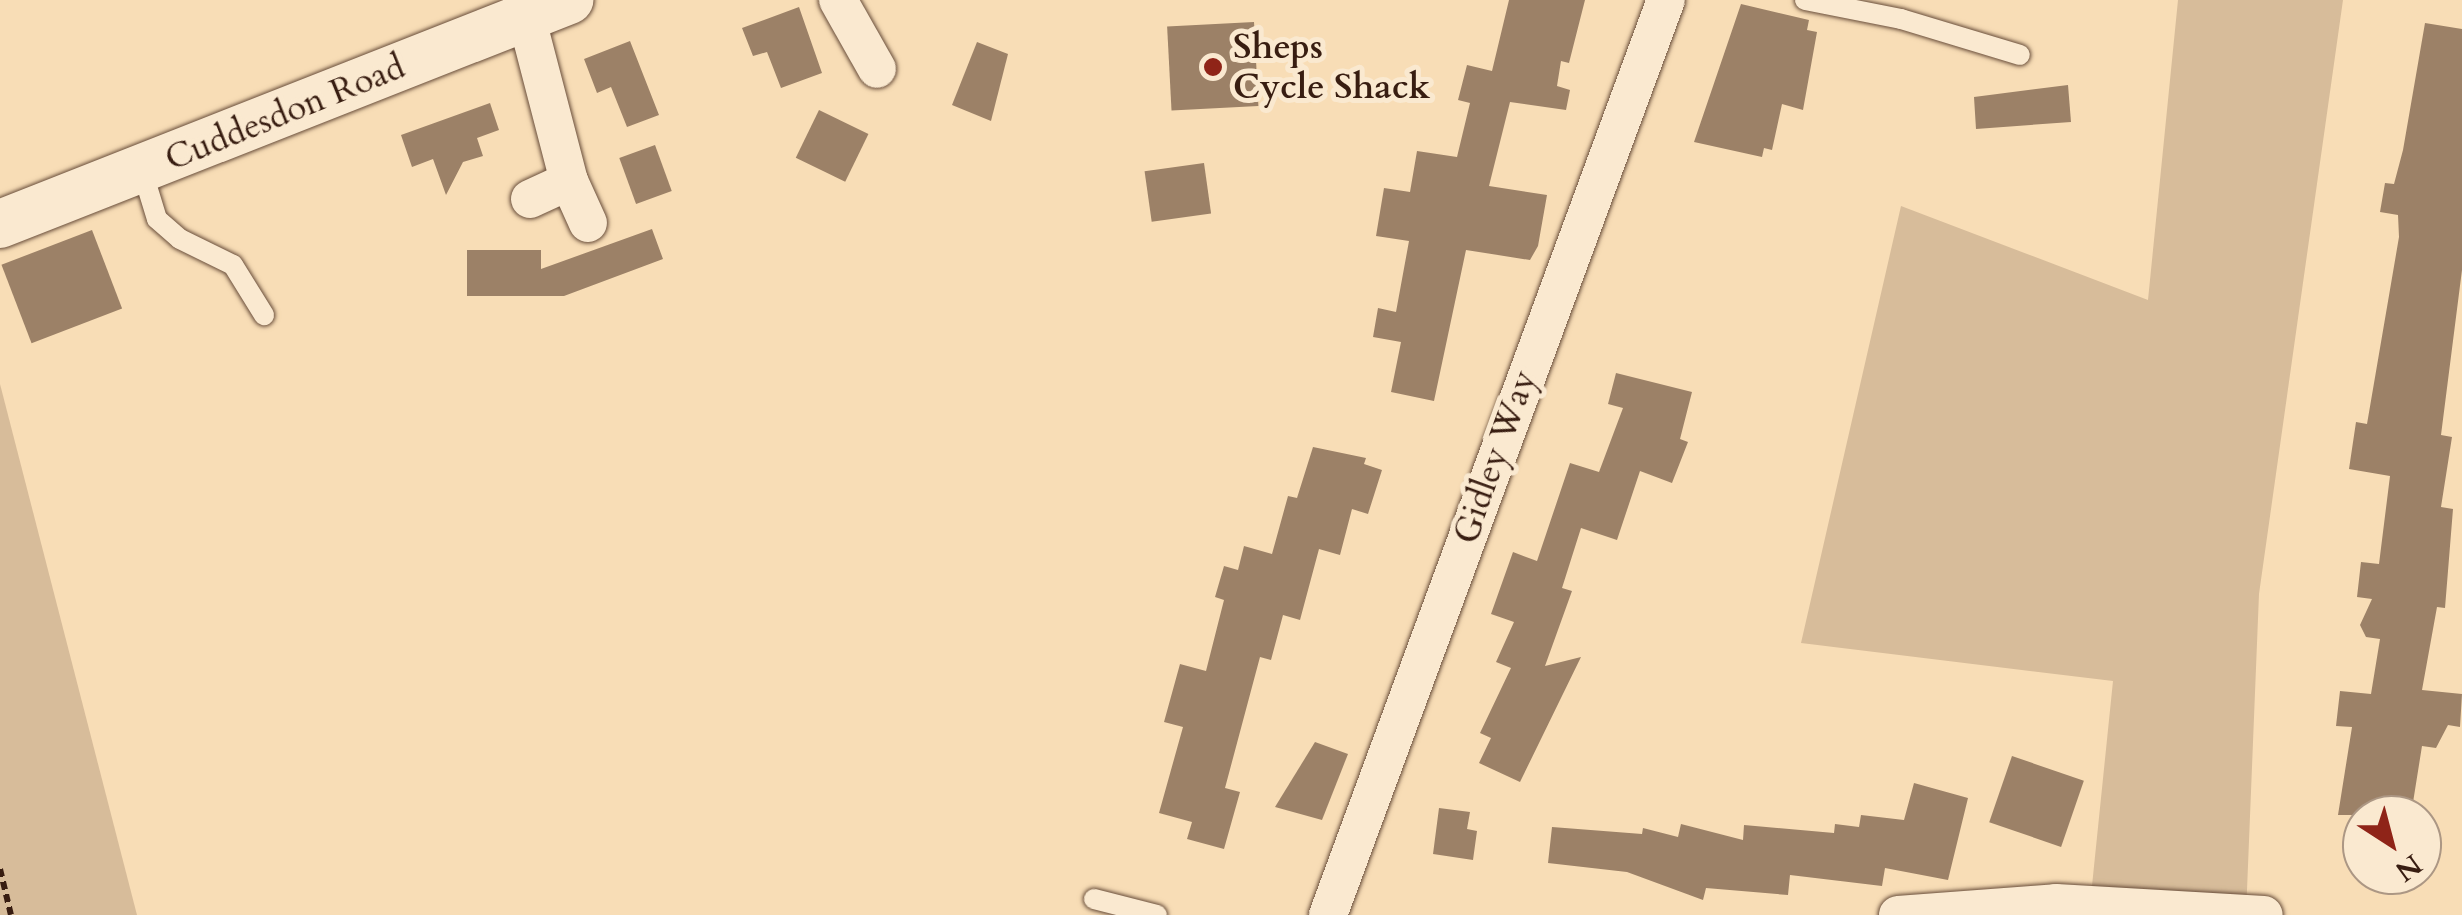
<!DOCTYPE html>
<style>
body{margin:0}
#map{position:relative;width:2462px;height:915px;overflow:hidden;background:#f8ddb6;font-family:Cardo,serif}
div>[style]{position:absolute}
.green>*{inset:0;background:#d7bc9a}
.building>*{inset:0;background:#9c8167;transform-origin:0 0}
.path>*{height:6px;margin-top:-3px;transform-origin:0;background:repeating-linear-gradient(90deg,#381d11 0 8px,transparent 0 13px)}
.roads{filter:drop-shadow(0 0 2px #684d3a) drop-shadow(0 0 2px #684d3a)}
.service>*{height:20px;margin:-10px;padding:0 10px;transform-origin:10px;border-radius:10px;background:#fae9d0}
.minor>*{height:38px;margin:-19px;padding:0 19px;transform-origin:19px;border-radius:19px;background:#fae9d0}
.tertiary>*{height:48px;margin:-24px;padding:0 24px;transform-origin:24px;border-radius:24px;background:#fae9d0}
.dots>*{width:28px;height:28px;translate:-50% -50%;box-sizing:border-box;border:5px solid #fae9d0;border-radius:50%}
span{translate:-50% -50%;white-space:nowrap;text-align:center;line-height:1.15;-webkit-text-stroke:10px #fae9d0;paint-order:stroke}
.poi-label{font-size:35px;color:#381d11;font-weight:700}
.left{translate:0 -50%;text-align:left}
.street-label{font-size:35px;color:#381d11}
.north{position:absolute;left:2342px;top:795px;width:100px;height:100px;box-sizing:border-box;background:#fae9d0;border:2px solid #ac9784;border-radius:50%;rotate:144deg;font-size:28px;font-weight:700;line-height:40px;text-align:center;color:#381d11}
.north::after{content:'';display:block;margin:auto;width:35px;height:45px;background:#8f2418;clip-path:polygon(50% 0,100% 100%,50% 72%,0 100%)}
</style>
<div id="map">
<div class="green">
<i style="clip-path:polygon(2178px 0,2343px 0,2259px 594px,2246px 915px,2089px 915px,2113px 681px,1801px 643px,1901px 206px,2148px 300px)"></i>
<i style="clip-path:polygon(0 384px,137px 915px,0 915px)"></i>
</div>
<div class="building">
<i style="clip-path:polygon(1509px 0,1585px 0,1569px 63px,1561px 61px,1557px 86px,1570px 90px,1566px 110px,1510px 102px,1489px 186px,1547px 195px,1538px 246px,1530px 260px,1466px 250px,1434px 401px,1391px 392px,1401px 342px,1373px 337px,1378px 308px,1396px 312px,1409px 241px,1376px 236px,1384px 188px,1410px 192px,1417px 151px,1457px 157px,1470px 103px,1458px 100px,1467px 65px,1492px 71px)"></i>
<i style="clip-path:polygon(1741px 4px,1809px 20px,1807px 30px,1817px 32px,1803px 110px,1782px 104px,1772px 150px,1764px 148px,1762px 157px,1694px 142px)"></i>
<i style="clip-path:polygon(799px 7px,822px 73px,781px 88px,767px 52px,753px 56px,742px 28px)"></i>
<i style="left:1254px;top:22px;width:84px;height:87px;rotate:87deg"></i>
<i style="clip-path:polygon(2425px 23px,2462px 29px,2462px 270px,2441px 435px,2452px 437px,2441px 507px,2453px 509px,2445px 608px,2437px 607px,2422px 690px,2462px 694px,2460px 727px,2448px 725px,2436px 748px,2422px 746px,2411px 815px,2338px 815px,2352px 727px,2336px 726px,2340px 691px,2371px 694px,2380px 639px,2366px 637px,2360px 625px,2372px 599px,2357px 597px,2361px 562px,2379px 564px,2390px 476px,2349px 469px,2356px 422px,2367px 424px,2399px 237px,2398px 215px,2380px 212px,2385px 183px,2394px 184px,2403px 150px)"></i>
<i style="clip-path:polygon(630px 41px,659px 115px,627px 127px,611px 87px,597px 93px,584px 59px)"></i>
<i style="clip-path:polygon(977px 42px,1008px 54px,991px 121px,952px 105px)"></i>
<i style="clip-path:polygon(2068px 85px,2071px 122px,1976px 129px,1974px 97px)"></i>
<i style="clip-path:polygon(490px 103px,499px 130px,477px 138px,483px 156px,463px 162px,446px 195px,433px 159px,412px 167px,401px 135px)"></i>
<i style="left:819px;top:110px;width:55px;height:53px;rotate:26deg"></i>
<i style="left:655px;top:145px;width:49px;height:38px;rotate:70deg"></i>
<i style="left:1204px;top:163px;width:51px;height:60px;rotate:82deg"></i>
<i style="clip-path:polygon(652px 229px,663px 259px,564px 296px,467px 296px,467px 250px,541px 250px,541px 269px)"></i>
<i style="left:92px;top:230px;width:84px;height:97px;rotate:69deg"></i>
<i style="clip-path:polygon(1616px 373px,1692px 392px,1680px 439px,1688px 442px,1672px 483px,1640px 471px,1617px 540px,1581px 528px,1562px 588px,1572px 591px,1545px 666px,1581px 657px,1520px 782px,1479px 763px,1491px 738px,1480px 733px,1511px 668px,1496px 662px,1514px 622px,1491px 614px,1513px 552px,1537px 561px,1570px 463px,1599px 472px,1623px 408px,1608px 404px)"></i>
<i style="clip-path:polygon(1313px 447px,1366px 458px,1364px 464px,1382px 470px,1368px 514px,1352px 509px,1340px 555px,1319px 549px,1300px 620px,1283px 615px,1271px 660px,1260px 657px,1225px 788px,1240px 792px,1224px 849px,1187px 839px,1192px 822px,1159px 813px,1183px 727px,1164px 722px,1180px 664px,1206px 671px,1224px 600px,1215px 597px,1224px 566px,1238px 570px,1244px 546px,1272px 554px,1288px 496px,1297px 498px)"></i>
<i style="clip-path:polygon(1315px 742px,1348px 754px,1322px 820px,1275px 807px)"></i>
<i style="left:2012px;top:756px;width:76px;height:70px;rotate:19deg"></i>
<i style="clip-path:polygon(1914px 783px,1968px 798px,1948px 880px,1885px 868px,1882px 886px,1790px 875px,1788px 895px,1706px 888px,1703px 900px,1627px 872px,1548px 863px,1552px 827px,1642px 834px,1643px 828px,1678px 837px,1681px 824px,1743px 840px,1744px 825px,1834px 833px,1835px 824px,1859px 827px,1861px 815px,1904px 820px)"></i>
<i style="clip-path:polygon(1439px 808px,1470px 812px,1467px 829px,1477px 831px,1473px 860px,1433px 854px)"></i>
</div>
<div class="path">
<i style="left:0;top:869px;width:47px;rotate:76.6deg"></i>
</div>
<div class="roads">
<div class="service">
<i style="left:1805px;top:0;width:98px;rotate:11.2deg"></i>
<i style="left:1901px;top:19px;width:124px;rotate:16.8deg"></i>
<i style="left:142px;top:170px;width:51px;rotate:73deg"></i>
<i style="left:157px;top:219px;width:30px;rotate:41deg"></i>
<i style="left:180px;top:239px;width:59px;rotate:26.1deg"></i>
<i style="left:233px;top:265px;width:59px;rotate:58.2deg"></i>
<i style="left:1094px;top:899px;width:65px;rotate:14.3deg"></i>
</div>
<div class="minor">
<i style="left:838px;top:0;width:79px;rotate:60.5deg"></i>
<i style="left:526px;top:16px;width:171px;rotate:75.4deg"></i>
<i style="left:569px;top:181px;width:46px;rotate:65.7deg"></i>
<i style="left:530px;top:199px;width:43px;rotate:-24.8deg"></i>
<i style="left:1328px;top:915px;width:975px;rotate:-69.73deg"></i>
<i style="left:1898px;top:915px;width:158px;rotate:-4.3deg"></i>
<i style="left:2056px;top:903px;width:208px;rotate:3.3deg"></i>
</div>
<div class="tertiary">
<i style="left:0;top:224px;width:612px;rotate:-21.49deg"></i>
</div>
</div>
<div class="dots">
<i style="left:1213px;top:67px;background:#8f2418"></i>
</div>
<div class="poi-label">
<span class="left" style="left:1233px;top:67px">Sheps<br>Cycle Shack</span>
</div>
<div class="street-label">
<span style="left:285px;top:113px;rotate:-22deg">Cuddesdon Road</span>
<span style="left:1495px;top:457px;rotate:-70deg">Gidley Way</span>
</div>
<div class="north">N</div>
</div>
